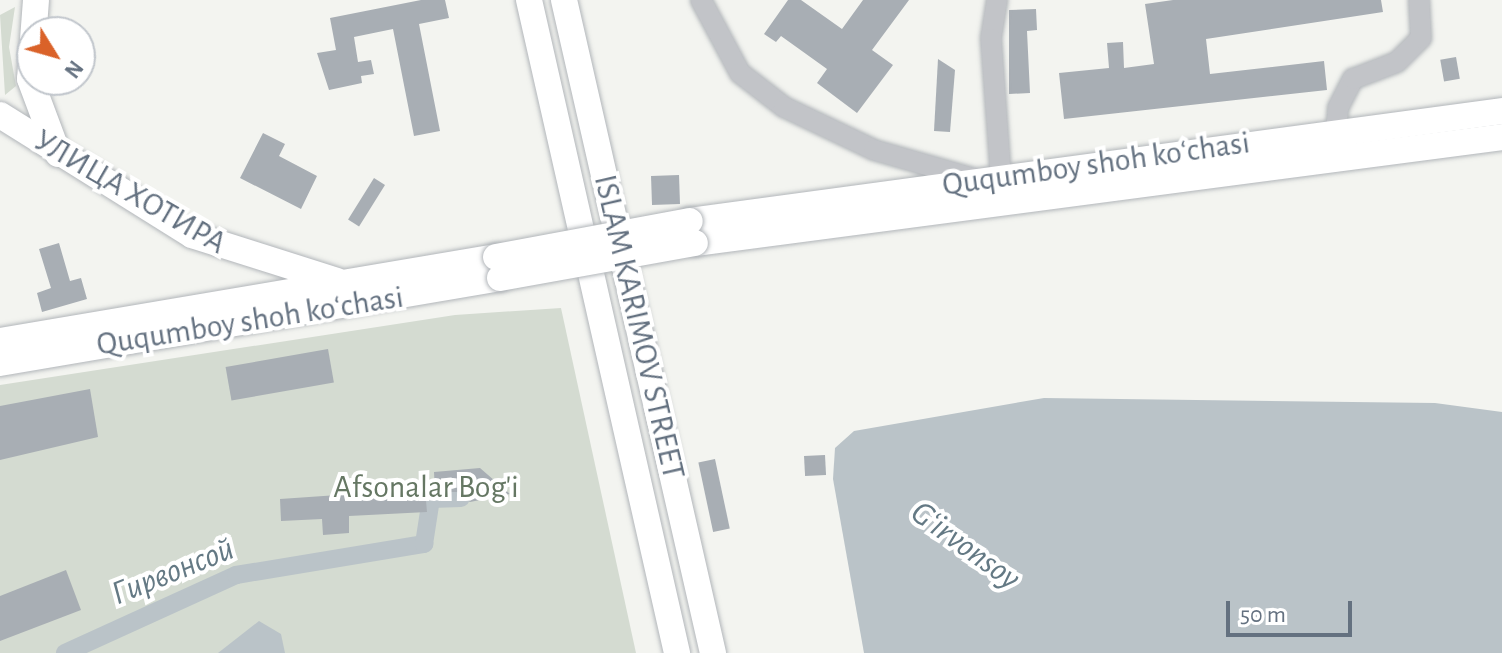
<!DOCTYPE html>
<meta charset="utf-8">
<style>
body{margin:0}
#map{position:relative;width:1502px;height:653px;overflow:hidden;background:#f3f4f0;font-family:"Alegreya Sans",sans-serif}
div>[style]{position:absolute}
.green>*{inset:0;background:#d4dbd1}
.water>*{inset:0;background:#bac3c8}
.canal>*{height:18px;margin:-9px;padding:0 9px;transform-origin:9px;border-radius:9px;background:#bac3c8}
.building>*{inset:0;background:#a8aeb4;transform-origin:0 0}
.roads{filter:drop-shadow(0 0 2px #b2b6ba) drop-shadow(0 0 2px #b2b6ba)}
.minor>*{height:20px;margin:-10px;padding:0 10px;transform-origin:10px;border-radius:10px;background:#c2c4c8}
.major>*{height:26px;margin:-13px;padding:0 13px;transform-origin:13px;border-radius:13px;background:#fff}
.bridges{filter:drop-shadow(0 0 2px #b2b6ba) drop-shadow(0 0 2px #b2b6ba)}
.major-bridge>*{height:26px;margin:-13px;padding:0 13px;transform-origin:13px;border-radius:13px;background:#fff}
span{translate:-50% -50%;white-space:nowrap;text-align:center;line-height:1.15;-webkit-text-stroke:8px #fff;paint-order:stroke}
.street-label{font-size:32px;color:#647180}
.park-label{font-size:32px;color:#657763}
.water-label{font-size:34px;color:#647984;font-style:italic}
.north{position:absolute;left:16px;top:16px;width:80px;height:80px;box-sizing:border-box;background:#fff;border:2px solid #c1c6cc;border-radius:50%;rotate:127deg;font-size:22px;font-weight:700;line-height:32px;text-align:center;color:#647180}
.north::after{content:'';display:block;margin:auto;width:28px;height:36px;background:#da6229;clip-path:polygon(50% 0,100% 100%,50% 72%,0 100%)}
.scale{position:absolute;left:1226px;top:601px;width:126px;height:36px;box-sizing:border-box;border:4px solid #647180;border-top:0;padding-left:10px;font-size:24px;line-height:28px;white-space:nowrap;color:#647180;-webkit-text-stroke:6px #fff;paint-order:stroke}
</style>
<div id="map">
<div class="green">
<i style="clip-path:polygon(15px 7px,9px 47px,16px 86px,5px 95px,0 15px)"></i>
<i style="clip-path:polygon(561px 308px,636px 653px,0 653px,0 385px,455px 315px)"></i>
</div>
<div class="water">
<i style="clip-path:polygon(1044px 398px,1435px 403px,1502px 412px,1502px 653px,864px 653px,833px 479px,835px 448px,854px 431px)"></i>
<i style="clip-path:polygon(259px 621px,281px 634px,285px 653px,218px 653px)"></i>
</div>
<div class="canal">
<i style="left:65px;top:653px;width:188px;rotate:-24.5deg"></i>
<i style="left:236px;top:575px;width:191px;rotate:-9.4deg"></i>
<i style="left:424px;top:544px;width:46px;rotate:-81.2deg"></i>
<i style="left:431px;top:499px;width:30px;rotate:-2deg"></i>
</div>
<div class="building">
<i style="clip-path:polygon(421px 0,445px 0,449px 18px,419px 24px,440px 131px,414px 136px,393px 29px,354px 37px,358px 62px,371px 60px,374px 74px,361px 76px,362px 83px,329px 90px,317px 53px,336px 50px,330px 18px)"></i>
<i style="clip-path:polygon(788px 0,801px 0,842px 29px,863px 0,909px 0,872px 50px,893px 65px,857px 113px,817px 83px,827px 69px,781px 36px,776px 42px,764px 34px)"></i>
<i style="clip-path:polygon(1173px 0,1381px 0,1383px 12px,1206px 39px,1210px 74px,1324px 61px,1327px 90px,1064px 119px,1059px 73px,1109px 68px,1107px 43px,1123px 42px,1124px 68px,1154px 64px,1145px 4px)"></i>
<i style="clip-path:polygon(1036px 9px,1037px 30px,1027px 31px,1030px 93px,1009px 94px,1009px 10px)"></i>
<i style="left:1456px;top:57px;width:22px;height:16px;rotate:80deg"></i>
<i style="clip-path:polygon(938px 59px,955px 70px,950px 132px,934px 131px)"></i>
<i style="clip-path:polygon(263px 133px,285px 144px,279px 156px,317px 176px,301px 209px,240px 178px)"></i>
<i style="left:679px;top:175px;width:29px;height:28px;rotate:88deg"></i>
<i style="left:374px;top:178px;width:13px;height:49px;rotate:32deg"></i>
<i style="clip-path:polygon(59px 243px,70px 281px,81px 278px,87px 299px,42px 312px,37px 293px,51px 288px,39px 249px)"></i>
<i style="left:328px;top:349px;width:34px;height:104px;rotate:80deg"></i>
<i style="clip-path:polygon(90px 389px,98px 437px,0 460px,0 406px)"></i>
<i style="left:825px;top:455px;width:20px;height:21px;rotate:87deg"></i>
<i style="left:715px;top:459px;width:71px;height:17px;rotate:78deg"></i>
<i style="clip-path:polygon(480px 468px,510px 494px,470px 502px,457px 492px,435px 492px,434px 472px)"></i>
<i style="clip-path:polygon(425px 489px,427px 512px,349px 516px,349px 533px,323px 535px,322px 519px,281px 521px,280px 499px)"></i>
<i style="clip-path:polygon(66px 570px,81px 610px,0 641px,0 596px)"></i>
</div>
<div class="roads">
<div class="minor">
<i style="left:701px;top:0;width:83px;rotate:61.9deg"></i>
<i style="left:740px;top:73px;width:56px;rotate:37.7deg"></i>
<i style="left:784px;top:107px;width:100px;rotate:25.5deg"></i>
<i style="left:874px;top:150px;width:105px;rotate:16deg"></i>
<i style="left:997px;top:0;width:39px;rotate:99deg"></i>
<i style="left:991px;top:39px;width:138px;rotate:85.9deg"></i>
<i style="left:1336px;top:132px;width:24px;rotate:-85deg"></i>
<i style="left:1338px;top:108px;width:33px;rotate:-63deg"></i>
<i style="left:1353px;top:79px;width:47px;rotate:-21.1deg"></i>
<i style="left:1397px;top:62px;width:34px;rotate:-45deg"></i>
<i style="left:1421px;top:38px;width:38px;rotate:-93deg"></i>
</div>
<div class="major">
<i style="left:36px;top:0;width:79px;rotate:94.3deg"></i>
<i style="left:30px;top:79px;width:80px;rotate:69.5deg"></i>
<i style="left:529px;top:0;width:670px;rotate:77.23deg"></i>
<i style="left:564px;top:0;width:670px;rotate:77.15deg"></i>
<i style="left:0;top:115px;width:226px;rotate:32deg"></i>
<i style="left:192px;top:235px;width:152px;rotate:17.6deg"></i>
<i style="left:690px;top:221px;width:819px;rotate:-7.71deg"></i>
<i style="left:695px;top:243px;width:814px;rotate:-7.48deg"></i>
<i style="left:0;top:341px;width:503px;rotate:-9.61deg"></i>
<i style="left:0;top:363px;width:507px;rotate:-9.65deg"></i>
</div>
</div>
<div class="bridges">
<div class="major-bridge">
<i style="left:496px;top:257px;width:197px;rotate:-10.5deg"></i>
<i style="left:500px;top:278px;width:198px;rotate:-10.2deg"></i>
</div>
</div>
<div class="street-label">
<span style="left:1096px;top:164px;rotate:-8deg">Ququmboy shoh koʻchasi</span>
<span style="left:130px;top:192px;rotate:30deg">УЛИЦА ХОТИРА</span>
<span style="left:250px;top:321px;rotate:-9deg">Ququmboy shoh koʻchasi</span>
<span style="left:639px;top:327px;rotate:77deg">ISLAM KARIMOV STREET</span>
</div>
<div class="park-label">
<span style="left:426px;top:487px">Afsonalar Bog'i</span>
</div>
<div class="water-label">
<span style="left:965px;top:546px;rotate:36deg">G‘irvonsoy</span>
<span style="left:173px;top:572px;rotate:-22deg">Гирвонсой</span>
</div>
<div class="north">N</div>
<div class="scale">50 m</div>
</div>
